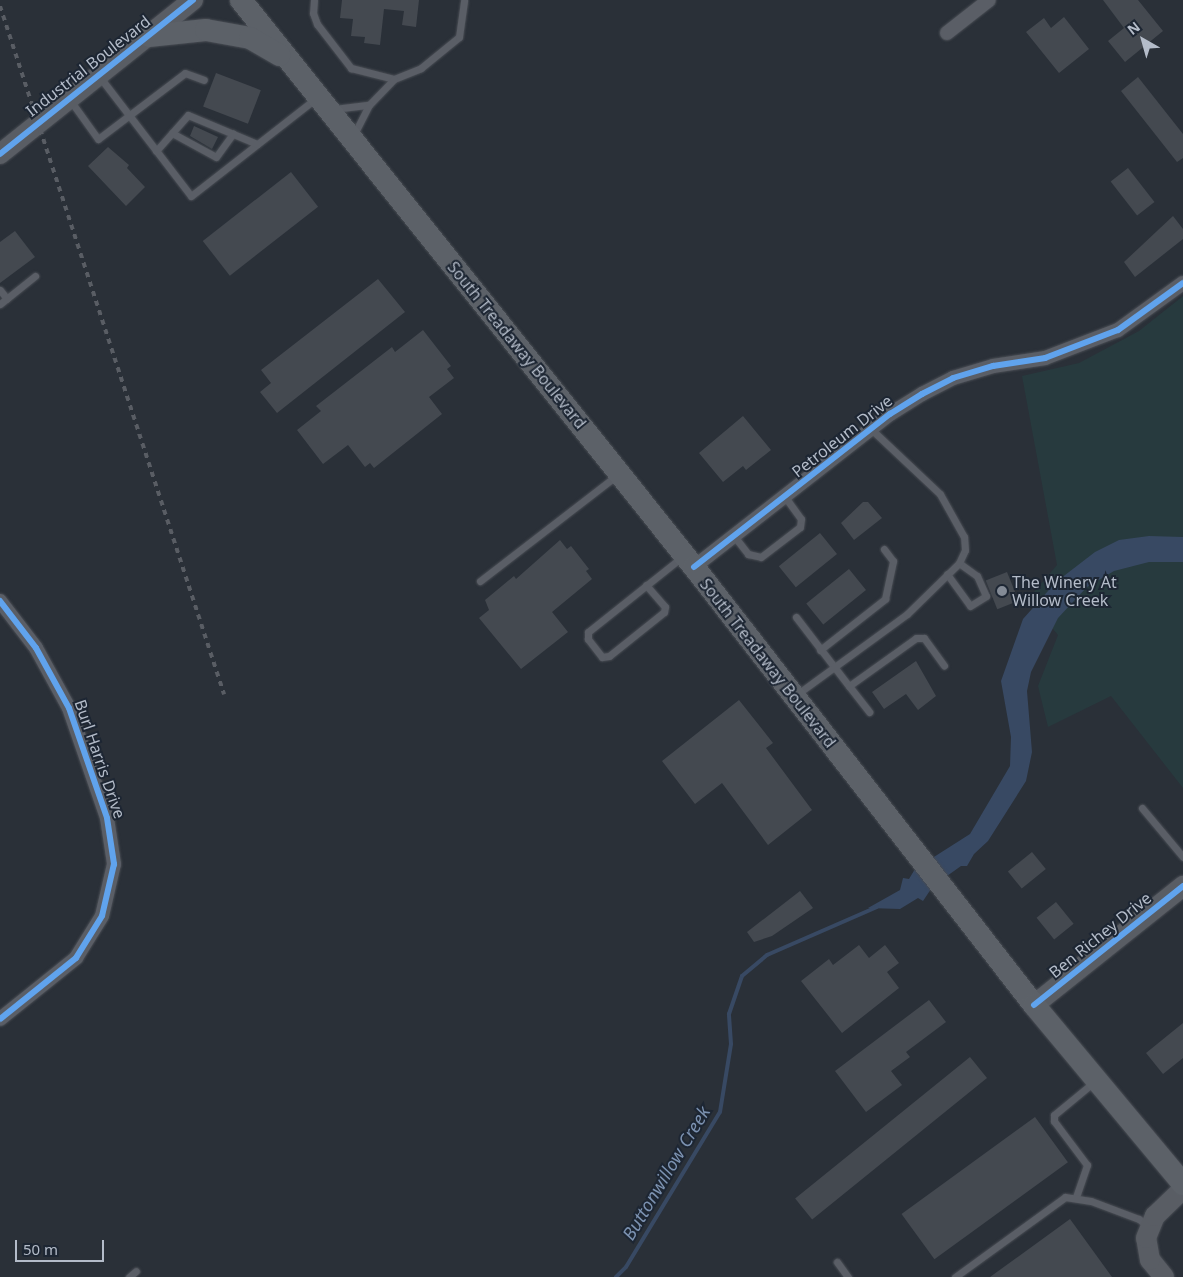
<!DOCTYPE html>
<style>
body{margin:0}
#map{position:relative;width:1183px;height:1277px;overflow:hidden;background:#2a3038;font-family:"Noto Sans",sans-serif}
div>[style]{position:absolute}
.green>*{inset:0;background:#273a3e}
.water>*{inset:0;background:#384963}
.stream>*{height:4px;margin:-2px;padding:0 2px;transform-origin:2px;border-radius:2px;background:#384963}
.building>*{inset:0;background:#444950;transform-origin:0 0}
.roads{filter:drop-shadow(0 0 1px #484c53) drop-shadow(0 0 1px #484c53)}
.lane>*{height:7px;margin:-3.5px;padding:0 3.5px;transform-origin:3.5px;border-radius:3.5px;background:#5a5e66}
.street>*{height:14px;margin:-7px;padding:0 7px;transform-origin:7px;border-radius:7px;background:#5a5e66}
.secondary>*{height:20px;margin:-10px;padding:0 10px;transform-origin:10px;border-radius:10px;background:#595d64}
.primary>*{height:22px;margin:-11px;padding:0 11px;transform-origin:11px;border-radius:11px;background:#5c6168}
.rail>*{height:4px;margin-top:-2px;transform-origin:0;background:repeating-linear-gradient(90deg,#595d64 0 5px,transparent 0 10px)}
.cycleway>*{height:6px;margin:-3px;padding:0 3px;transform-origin:3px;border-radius:3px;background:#60a3ed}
.dots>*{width:14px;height:14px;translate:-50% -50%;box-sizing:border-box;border:2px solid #1d2633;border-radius:50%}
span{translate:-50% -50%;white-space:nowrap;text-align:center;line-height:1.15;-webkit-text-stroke:4px #1d2633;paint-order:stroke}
.street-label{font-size:16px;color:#b4bcc9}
.poi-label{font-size:16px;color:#b4bcc9}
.left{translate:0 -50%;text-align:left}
.water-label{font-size:18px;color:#7c92b1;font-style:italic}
.north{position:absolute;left:1118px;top:15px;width:50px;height:50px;-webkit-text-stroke:4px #1d2633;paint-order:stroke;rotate:322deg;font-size:14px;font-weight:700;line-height:20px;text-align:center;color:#b4bcc9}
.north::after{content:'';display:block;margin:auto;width:18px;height:22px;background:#b4bcc9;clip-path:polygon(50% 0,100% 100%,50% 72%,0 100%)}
.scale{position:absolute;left:15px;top:1240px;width:89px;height:22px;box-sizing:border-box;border:2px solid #b4bcc9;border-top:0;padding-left:6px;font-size:15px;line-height:18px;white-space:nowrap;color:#b4bcc9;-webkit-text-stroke:4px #1d2633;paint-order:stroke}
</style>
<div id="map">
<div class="green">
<i style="clip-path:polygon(1183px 296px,1183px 788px,1111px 696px,1048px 727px,1038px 686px,1058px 635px,1028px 599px,1057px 565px,1022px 376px,1079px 363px,1139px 331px)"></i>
</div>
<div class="water">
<i style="clip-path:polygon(1149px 536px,1183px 537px,1183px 562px,1149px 562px,1114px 571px,1087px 587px,1058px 618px,1031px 672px,1027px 691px,1032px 752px,1026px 781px,988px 841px,974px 854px,967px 866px,961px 866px,933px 886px,923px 901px,918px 898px,900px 909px,868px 908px,900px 890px,903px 878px,909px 879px,915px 869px,970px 834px,1010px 766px,1011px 737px,1001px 681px,1023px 619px,1056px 582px,1095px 552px,1119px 540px)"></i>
</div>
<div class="stream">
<i style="left:616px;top:1277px;width:14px;rotate:-45deg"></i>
<i style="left:626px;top:1267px;width:181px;rotate:-58.8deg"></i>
<i style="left:720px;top:1112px;width:69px;rotate:-80.8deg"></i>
<i style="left:731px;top:1044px;width:30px;rotate:-94deg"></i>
<i style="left:729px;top:1014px;width:40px;rotate:-71.1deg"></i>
<i style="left:742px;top:976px;width:33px;rotate:-40deg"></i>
<i style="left:767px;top:955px;width:120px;rotate:-23.6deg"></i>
</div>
<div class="building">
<i style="clip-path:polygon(342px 0,419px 0,416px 27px,402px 25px,404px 11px,384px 9px,380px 45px,364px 43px,365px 37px,351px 36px,353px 19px,340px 18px)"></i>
<i style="clip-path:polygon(1103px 0,1138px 0,1163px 31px,1125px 62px,1108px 41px,1124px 28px)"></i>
<i style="clip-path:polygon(1064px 17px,1089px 49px,1059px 73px,1026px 32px,1044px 18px,1051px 28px)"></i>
<i style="left:216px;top:73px;width:48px;height:36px;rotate:21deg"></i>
<i style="clip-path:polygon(1138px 77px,1183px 134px,1183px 158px,1177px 162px,1121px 91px)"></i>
<i style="clip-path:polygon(194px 126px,218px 137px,212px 149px,190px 136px)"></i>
<i style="clip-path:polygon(108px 147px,129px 165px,127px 168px,145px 187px,126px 206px,88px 166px)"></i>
<i style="left:1128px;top:168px;width:43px;height:22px;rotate:52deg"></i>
<i style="left:291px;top:172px;width:44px;height:112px;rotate:52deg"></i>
<i style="clip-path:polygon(1173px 216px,1183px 229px,1183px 239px,1135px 277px,1124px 262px)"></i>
<i style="clip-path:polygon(15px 231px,35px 257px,0 283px,0 242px)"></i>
<i style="clip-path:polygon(378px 279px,405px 312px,277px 413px,260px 392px,271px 383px,261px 370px)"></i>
<i style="clip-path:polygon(423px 330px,451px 366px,447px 369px,454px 378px,429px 397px,442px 414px,374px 468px,370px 463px,365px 467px,348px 445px,323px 464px,297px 430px,321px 411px,316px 406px,392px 347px,395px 352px)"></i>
<i style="clip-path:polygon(743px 416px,771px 450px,746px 470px,743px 466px,723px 482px,699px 453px)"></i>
<i style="clip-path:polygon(863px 502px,868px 502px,882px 518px,854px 540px,841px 523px)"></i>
<i style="left:820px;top:533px;width:27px;height:53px;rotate:51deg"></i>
<i style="clip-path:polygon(560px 540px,567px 549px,571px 546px,589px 569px,586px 571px,592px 579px,552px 612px,568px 632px,521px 669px,479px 618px,489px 610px,485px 600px,514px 576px,516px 579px)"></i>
<i style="left:849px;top:569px;width:27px;height:55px;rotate:51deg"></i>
<i style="left:1007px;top:572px;width:31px;height:23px;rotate:68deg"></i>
<i style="clip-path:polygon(916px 661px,936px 696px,918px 710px,906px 694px,884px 709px,872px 692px)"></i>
<i style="clip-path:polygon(739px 700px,773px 743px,766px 748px,812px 810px,768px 845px,722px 783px,695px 804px,662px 761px)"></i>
<i style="left:1032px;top:852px;width:22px;height:31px;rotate:51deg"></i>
<i style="clip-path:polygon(800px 891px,813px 908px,772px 936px,754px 942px,747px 932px)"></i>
<i style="left:1056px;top:902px;width:28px;height:25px;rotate:51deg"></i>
<i style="clip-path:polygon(859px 945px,869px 958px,885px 945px,899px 963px,887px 972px,899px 988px,842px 1033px,801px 981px,829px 959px,833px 965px)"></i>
<i style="clip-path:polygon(929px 1000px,946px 1022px,906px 1052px,910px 1057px,891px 1071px,902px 1085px,866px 1112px,835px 1071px)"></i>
<i style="clip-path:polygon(1183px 1023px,1183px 1058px,1163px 1074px,1146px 1053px)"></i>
<i style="left:970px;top:1057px;width:27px;height:225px;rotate:51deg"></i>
<i style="left:1035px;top:1117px;width:56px;height:165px;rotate:54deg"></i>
<i style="clip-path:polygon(1070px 1219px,1112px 1277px,990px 1277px)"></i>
</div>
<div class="roads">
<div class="lane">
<i style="left:314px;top:0;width:13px;rotate:94deg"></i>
<i style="left:313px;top:13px;width:12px;rotate:70deg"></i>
<i style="left:317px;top:24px;width:56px;rotate:52.3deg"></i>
<i style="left:351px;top:68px;width:44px;rotate:14.3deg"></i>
<i style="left:394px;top:79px;width:29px;rotate:-22deg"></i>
<i style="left:421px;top:68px;width:49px;rotate:-39.2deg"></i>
<i style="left:459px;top:37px;width:37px;rotate:-82deg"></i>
<i style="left:99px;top:76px;width:151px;rotate:52.5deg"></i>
<i style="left:191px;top:196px;width:157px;rotate:-38deg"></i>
<i style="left:70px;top:100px;width:48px;rotate:54.3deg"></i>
<i style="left:98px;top:139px;width:109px;rotate:-37.2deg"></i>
<i style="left:185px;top:73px;width:20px;rotate:20deg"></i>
<i style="left:369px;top:105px;width:36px;rotate:-46deg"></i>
<i style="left:334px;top:109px;width:35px;rotate:-7deg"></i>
<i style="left:369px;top:105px;width:35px;rotate:117deg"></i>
<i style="left:172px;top:133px;width:50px;rotate:28.6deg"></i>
<i style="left:216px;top:157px;width:29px;rotate:-54deg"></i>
<i style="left:156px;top:151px;width:48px;rotate:-48.4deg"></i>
<i style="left:188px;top:115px;width:75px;rotate:22.8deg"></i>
<i style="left:0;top:290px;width:11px;rotate:52deg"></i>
<i style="left:0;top:304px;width:45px;rotate:-38.7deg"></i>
<i style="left:734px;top:536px;width:23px;rotate:52deg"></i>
<i style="left:748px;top:554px;width:13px;rotate:13deg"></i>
<i style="left:761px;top:557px;width:49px;rotate:-37.6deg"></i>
<i style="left:800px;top:527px;width:8px;rotate:-83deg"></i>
<i style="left:801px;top:519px;width:27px;rotate:-126deg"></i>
<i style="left:947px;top:574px;width:39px;rotate:54deg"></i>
<i style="left:970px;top:606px;width:19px;rotate:-32deg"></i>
<i style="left:986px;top:596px;width:22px;rotate:-114deg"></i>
<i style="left:977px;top:576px;width:22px;rotate:-144deg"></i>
<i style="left:480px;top:581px;width:173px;rotate:-37.7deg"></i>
<i style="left:646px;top:585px;width:29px;rotate:49deg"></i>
<i style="left:665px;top:607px;width:5px;rotate:101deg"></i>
<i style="left:664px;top:612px;width:70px;rotate:141.3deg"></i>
<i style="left:609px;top:656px;width:7px;rotate:172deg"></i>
<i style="left:602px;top:657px;width:23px;rotate:-128deg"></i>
<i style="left:588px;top:639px;width:7px;rotate:-90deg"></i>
<i style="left:588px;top:632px;width:120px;rotate:-38.6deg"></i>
<i style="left:796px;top:617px;width:87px;rotate:52.5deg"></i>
<i style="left:849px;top:686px;width:82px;rotate:-35.6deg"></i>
<i style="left:916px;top:638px;width:8px"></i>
<i style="left:924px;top:638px;width:34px;rotate:54deg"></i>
<i style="left:820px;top:650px;width:83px;rotate:-38.1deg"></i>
<i style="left:885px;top:599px;width:39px;rotate:-78deg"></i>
<i style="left:893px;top:561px;width:15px;rotate:-127deg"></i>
<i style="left:849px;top:686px;width:33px;rotate:52deg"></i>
<i style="left:796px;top:695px;width:137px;rotate:-36.1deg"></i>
<i style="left:907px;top:614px;width:73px;rotate:-44.4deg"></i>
<i style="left:959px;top:563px;width:14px;rotate:-65deg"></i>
<i style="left:965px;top:550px;width:13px;rotate:-94deg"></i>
<i style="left:964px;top:537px;width:49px;rotate:-119.2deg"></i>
<i style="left:940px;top:494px;width:95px;rotate:-136.7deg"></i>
<i style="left:1142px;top:808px;width:64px;rotate:50.1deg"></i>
<i style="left:1076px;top:1197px;width:34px;rotate:-71deg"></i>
<i style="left:1087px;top:1165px;width:55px;rotate:-126.9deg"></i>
<i style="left:1054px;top:1121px;width:6px;rotate:-90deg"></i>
<i style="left:1054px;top:1115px;width:52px;rotate:-39.5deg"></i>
<i style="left:837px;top:1262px;width:19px;rotate:54deg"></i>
<i style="left:129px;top:1277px;width:9px;rotate:-41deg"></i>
<i style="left:955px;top:1277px;width:136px;rotate:-36deg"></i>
<i style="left:1065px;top:1197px;width:26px;rotate:9deg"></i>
<i style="left:1091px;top:1201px;width:51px;rotate:20.6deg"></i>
<i style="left:1139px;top:1219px;width:12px;rotate:42deg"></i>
</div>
<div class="street">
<i style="left:947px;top:33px;width:53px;rotate:-38.2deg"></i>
<i style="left:694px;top:567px;width:249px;rotate:-38deg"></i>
<i style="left:890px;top:414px;width:38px;rotate:-32deg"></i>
<i style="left:922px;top:394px;width:35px;rotate:-27deg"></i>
<i style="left:953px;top:378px;width:42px;rotate:-16.7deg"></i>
<i style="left:993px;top:366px;width:53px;rotate:-8.7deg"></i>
<i style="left:1045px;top:358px;width:78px;rotate:-21deg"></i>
<i style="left:1118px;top:330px;width:80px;rotate:-35.9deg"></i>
<i style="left:0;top:601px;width:59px;rotate:52.5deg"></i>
<i style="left:36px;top:648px;width:68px;rotate:61.2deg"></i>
<i style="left:69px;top:708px;width:116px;rotate:70.9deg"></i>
<i style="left:107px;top:818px;width:47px;rotate:81.3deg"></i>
<i style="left:114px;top:864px;width:53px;rotate:103deg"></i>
<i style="left:102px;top:916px;width:49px;rotate:121.8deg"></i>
<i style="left:76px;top:958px;width:97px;rotate:141.2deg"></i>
</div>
<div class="secondary">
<i style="left:0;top:154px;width:247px;rotate:-38.6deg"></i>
<i style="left:1034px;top:1005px;width:191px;rotate:-38.6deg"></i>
<i style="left:1164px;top:1277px;width:22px;rotate:-129deg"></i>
<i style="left:1150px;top:1260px;width:22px;rotate:-100deg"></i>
<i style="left:1146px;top:1238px;width:24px;rotate:-68deg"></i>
<i style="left:1155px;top:1216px;width:39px;rotate:-44deg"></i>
</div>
<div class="primary">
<i style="left:241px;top:0;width:726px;rotate:51.38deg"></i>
<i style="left:694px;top:567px;width:554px;rotate:52.18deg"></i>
<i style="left:1034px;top:1005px;width:233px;rotate:50.2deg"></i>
<i style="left:149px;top:36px;width:57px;rotate:-6deg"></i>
<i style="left:206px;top:30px;width:45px;rotate:10.3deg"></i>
<i style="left:250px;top:38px;width:34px;rotate:30deg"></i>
</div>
</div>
<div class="rail">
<i style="left:0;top:6px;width:724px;rotate:71.97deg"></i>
</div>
<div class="cycleway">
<i style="left:0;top:154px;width:247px;rotate:-38.6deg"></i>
<i style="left:694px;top:567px;width:249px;rotate:-38deg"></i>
<i style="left:890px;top:414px;width:38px;rotate:-32deg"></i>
<i style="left:922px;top:394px;width:35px;rotate:-27deg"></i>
<i style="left:953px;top:378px;width:42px;rotate:-16.7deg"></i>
<i style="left:993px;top:366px;width:53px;rotate:-8.7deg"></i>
<i style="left:1045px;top:358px;width:78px;rotate:-21deg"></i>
<i style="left:1118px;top:330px;width:80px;rotate:-35.9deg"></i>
<i style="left:0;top:601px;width:59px;rotate:52.5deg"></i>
<i style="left:36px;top:648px;width:68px;rotate:61.2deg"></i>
<i style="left:69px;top:708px;width:116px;rotate:70.9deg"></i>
<i style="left:107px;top:818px;width:47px;rotate:81.3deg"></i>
<i style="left:114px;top:864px;width:53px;rotate:103deg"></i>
<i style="left:102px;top:916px;width:49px;rotate:121.8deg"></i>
<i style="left:76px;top:958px;width:97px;rotate:141.2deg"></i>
<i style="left:1034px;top:1005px;width:191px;rotate:-38.6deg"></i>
</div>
<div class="dots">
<i style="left:1002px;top:591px;background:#848b96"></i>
</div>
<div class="street-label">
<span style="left:88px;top:66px;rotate:-38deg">Industrial Boulevard</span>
<span style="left:517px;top:345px;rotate:51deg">South Treadaway Boulevard</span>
<span style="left:842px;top:436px;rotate:-38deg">Petroleum Drive</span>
<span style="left:768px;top:663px;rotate:52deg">South Treadaway Boulevard</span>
<span style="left:100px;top:759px;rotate:71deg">Burl Harris Drive</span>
<span style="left:1100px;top:935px;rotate:-39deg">Ben Richey Drive</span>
</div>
<div class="poi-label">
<span class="left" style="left:1012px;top:591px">The Winery At<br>Willow Creek</span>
</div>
<div class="water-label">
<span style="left:666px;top:1173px;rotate:-59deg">Buttonwillow Creek</span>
</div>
<div class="north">N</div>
<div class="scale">50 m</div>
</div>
